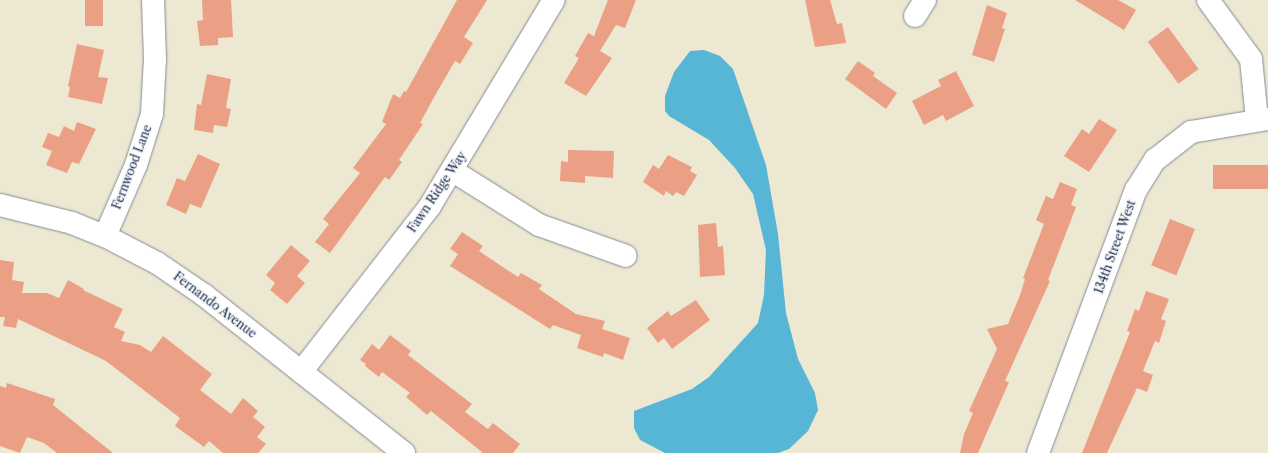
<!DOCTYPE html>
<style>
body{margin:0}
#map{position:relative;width:1268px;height:453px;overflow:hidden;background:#ede8d1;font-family:"Libre Caslon Text",serif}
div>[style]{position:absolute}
.water>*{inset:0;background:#57b5d5}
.building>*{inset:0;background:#eba086;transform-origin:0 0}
.roads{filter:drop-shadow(0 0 1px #848c98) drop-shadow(0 0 1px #848c98)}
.minor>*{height:22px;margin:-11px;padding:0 11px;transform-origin:11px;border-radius:11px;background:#fff}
span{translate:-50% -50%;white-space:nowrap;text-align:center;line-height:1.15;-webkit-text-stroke:3px #f6f6f2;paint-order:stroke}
.street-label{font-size:12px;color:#1b2f5e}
</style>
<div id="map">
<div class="water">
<i style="clip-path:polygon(704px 50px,720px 56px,733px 69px,766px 165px,778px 234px,786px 313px,798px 359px,815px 393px,818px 410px,808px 431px,789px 449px,778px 453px,665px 453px,640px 440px,634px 428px,634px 411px,692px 389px,709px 377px,758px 323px,764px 295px,766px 250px,753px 194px,735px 168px,709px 140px,669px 116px,665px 111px,665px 96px,674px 72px,690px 51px)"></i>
</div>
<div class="building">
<i style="left:85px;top:0;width:18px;height:26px"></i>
<i style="clip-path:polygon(202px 0,231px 0,233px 37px,218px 38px,218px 45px,200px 46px,197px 21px,203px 20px)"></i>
<i style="clip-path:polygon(457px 0,487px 0,464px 37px,473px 43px,460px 64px,455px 61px,437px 92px,420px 123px,423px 124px,399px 160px,402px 162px,389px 180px,385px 177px,330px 253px,315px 242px,329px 224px,323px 219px,360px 173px,353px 168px,386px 124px,382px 122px,393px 94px,400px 98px,404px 91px,406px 92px)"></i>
<i style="clip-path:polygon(608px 0,636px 0,625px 28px,616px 25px,600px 51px,612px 58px,586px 96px,564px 83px,579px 58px,575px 56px,588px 33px,594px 36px)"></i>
<i style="clip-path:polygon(805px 0,830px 0,837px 24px,842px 23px,846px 43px,815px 47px)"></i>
<i style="clip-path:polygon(1075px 0,1118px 0,1136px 10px,1124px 30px)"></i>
<i style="clip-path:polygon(987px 5px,1007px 13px,1002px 28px,1005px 29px,994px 62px,972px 55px)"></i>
<i style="left:1168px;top:27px;width:52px;height:25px;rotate:54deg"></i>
<i style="clip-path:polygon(77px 44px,104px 50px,98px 77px,108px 78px,102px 104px,68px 97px,70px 87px,68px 86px)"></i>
<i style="clip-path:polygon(858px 61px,875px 73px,873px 76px,897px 93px,886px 109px,845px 79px)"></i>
<i style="clip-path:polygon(956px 71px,974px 106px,946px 121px,943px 115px,924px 125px,912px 101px,941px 86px,938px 80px)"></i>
<i style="clip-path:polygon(207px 74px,231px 79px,226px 108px,231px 109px,227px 127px,214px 125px,213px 133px,194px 130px,197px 104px,201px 105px)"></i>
<i style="clip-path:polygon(1099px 119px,1117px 130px,1089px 172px,1064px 156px,1082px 129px,1089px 134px)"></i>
<i style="clip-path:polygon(77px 122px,96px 129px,79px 164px,72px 162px,67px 173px,46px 165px,52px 151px,42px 147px,48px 133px,59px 137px,64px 126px,74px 131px)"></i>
<i style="clip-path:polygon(568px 150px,614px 151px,613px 178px,585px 176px,585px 183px,560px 181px,561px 161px,568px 162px)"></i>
<i style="clip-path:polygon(198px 154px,220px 164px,201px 208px,190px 204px,186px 214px,166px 205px,177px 178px,185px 181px)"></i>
<i style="clip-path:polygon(668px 155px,692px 167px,690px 171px,697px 175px,684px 196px,676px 192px,673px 196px,666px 191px,664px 196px,643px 182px,653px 165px,659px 169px)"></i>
<i style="left:1268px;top:165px;width:24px;height:55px;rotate:90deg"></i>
<i style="clip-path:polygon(1060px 182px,1077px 189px,1071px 205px,1076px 207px,1048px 280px,1050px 281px,1005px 381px,1009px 382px,978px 453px,960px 453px,964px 434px,973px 413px,969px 411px,997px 349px,987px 329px,1008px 324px,1020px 295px,1025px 279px,1023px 278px,1044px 224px,1036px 220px,1046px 196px,1053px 199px)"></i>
<i style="left:1170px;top:219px;width:27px;height:50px;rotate:22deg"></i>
<i style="clip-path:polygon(716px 223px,718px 247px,723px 246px,725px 275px,700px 277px,698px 225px)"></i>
<i style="clip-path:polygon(462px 232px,483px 246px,479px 251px,518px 277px,521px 273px,542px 285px,539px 289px,576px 314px,605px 321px,602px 329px,630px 338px,623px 360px,604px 353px,603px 357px,577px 348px,581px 335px,553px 325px,550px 329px,450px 266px,458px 254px,450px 249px)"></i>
<i style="clip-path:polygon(291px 245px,310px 261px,297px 276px,305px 283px,287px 304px,270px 290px,275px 283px,266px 275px)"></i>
<i style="clip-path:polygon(0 260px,14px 262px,12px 280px,24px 282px,22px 293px,47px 293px,59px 298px,68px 280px,84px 289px,83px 290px,123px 309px,114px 327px,125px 332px,121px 341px,140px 345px,151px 352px,163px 336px,212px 374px,200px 390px,231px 414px,243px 398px,258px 411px,253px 417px,265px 427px,257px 437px,266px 444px,258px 453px,223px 453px,209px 441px,204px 447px,175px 426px,180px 418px,106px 361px,18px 319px,16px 328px,3px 326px,5px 317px,0 317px)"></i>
<i style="clip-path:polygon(1146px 291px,1169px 299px,1161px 319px,1166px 321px,1159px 343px,1155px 341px,1143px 371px,1153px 375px,1147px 392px,1137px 388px,1107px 453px,1082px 453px,1130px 332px,1127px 331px,1135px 309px,1139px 311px)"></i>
<i style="clip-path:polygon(696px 300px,710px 320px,672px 349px,664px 338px,658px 343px,647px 328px,668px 311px,671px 316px)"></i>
<i style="clip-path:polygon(390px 335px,411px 351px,408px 355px,472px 404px,465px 412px,488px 429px,493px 423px,520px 444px,513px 453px,483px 453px,431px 411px,427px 415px,406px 397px,410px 393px,382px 372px,379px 377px,365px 366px,366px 364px,360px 360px,372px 344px,379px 350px)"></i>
<i style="clip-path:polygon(7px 383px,55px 399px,53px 405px,113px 453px,57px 453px,44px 443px,27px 437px,20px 453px,0 446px,0 386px,6px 388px)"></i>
</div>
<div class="roads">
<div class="minor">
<i style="left:1208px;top:0;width:73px;rotate:53.9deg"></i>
<i style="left:1251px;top:59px;width:61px;rotate:84.4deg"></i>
<i style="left:915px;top:16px;width:19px;rotate:-58deg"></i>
<i style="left:453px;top:171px;width:102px;rotate:32.1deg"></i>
<i style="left:539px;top:225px;width:92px;rotate:19.6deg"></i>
<i style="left:0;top:205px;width:74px;rotate:14deg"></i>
<i style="left:72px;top:223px;width:35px;rotate:22deg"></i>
<i style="left:105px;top:236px;width:59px;rotate:27.4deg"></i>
<i style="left:157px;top:263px;width:57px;rotate:34.2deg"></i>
<i style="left:204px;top:295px;width:255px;rotate:38.3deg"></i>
<i style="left:105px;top:236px;width:77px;rotate:-66.4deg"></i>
<i style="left:136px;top:165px;width:53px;rotate:-72.6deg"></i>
<i style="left:152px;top:114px;width:55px;rotate:-86.9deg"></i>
<i style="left:155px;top:59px;width:59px;rotate:-91.9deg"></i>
<i style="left:301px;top:372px;width:210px;rotate:-52.1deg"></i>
<i style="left:430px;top:206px;width:240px;rotate:-59deg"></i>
<i style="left:1038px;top:453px;width:281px;rotate:-69.6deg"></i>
<i style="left:1136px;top:190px;width:36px;rotate:-58deg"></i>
<i style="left:1155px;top:160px;width:46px;rotate:-37.9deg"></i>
<i style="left:1191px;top:132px;width:78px;rotate:-9.6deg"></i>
</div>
</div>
<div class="street-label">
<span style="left:132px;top:167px;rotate:-69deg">Fernwood Lane</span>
<span style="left:437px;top:192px;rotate:-56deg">Fawn Ridge Way</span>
<span style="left:1115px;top:247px;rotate:-70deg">134th Street West</span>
<span style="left:215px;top:305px;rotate:37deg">Fernando Avenue</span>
</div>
</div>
